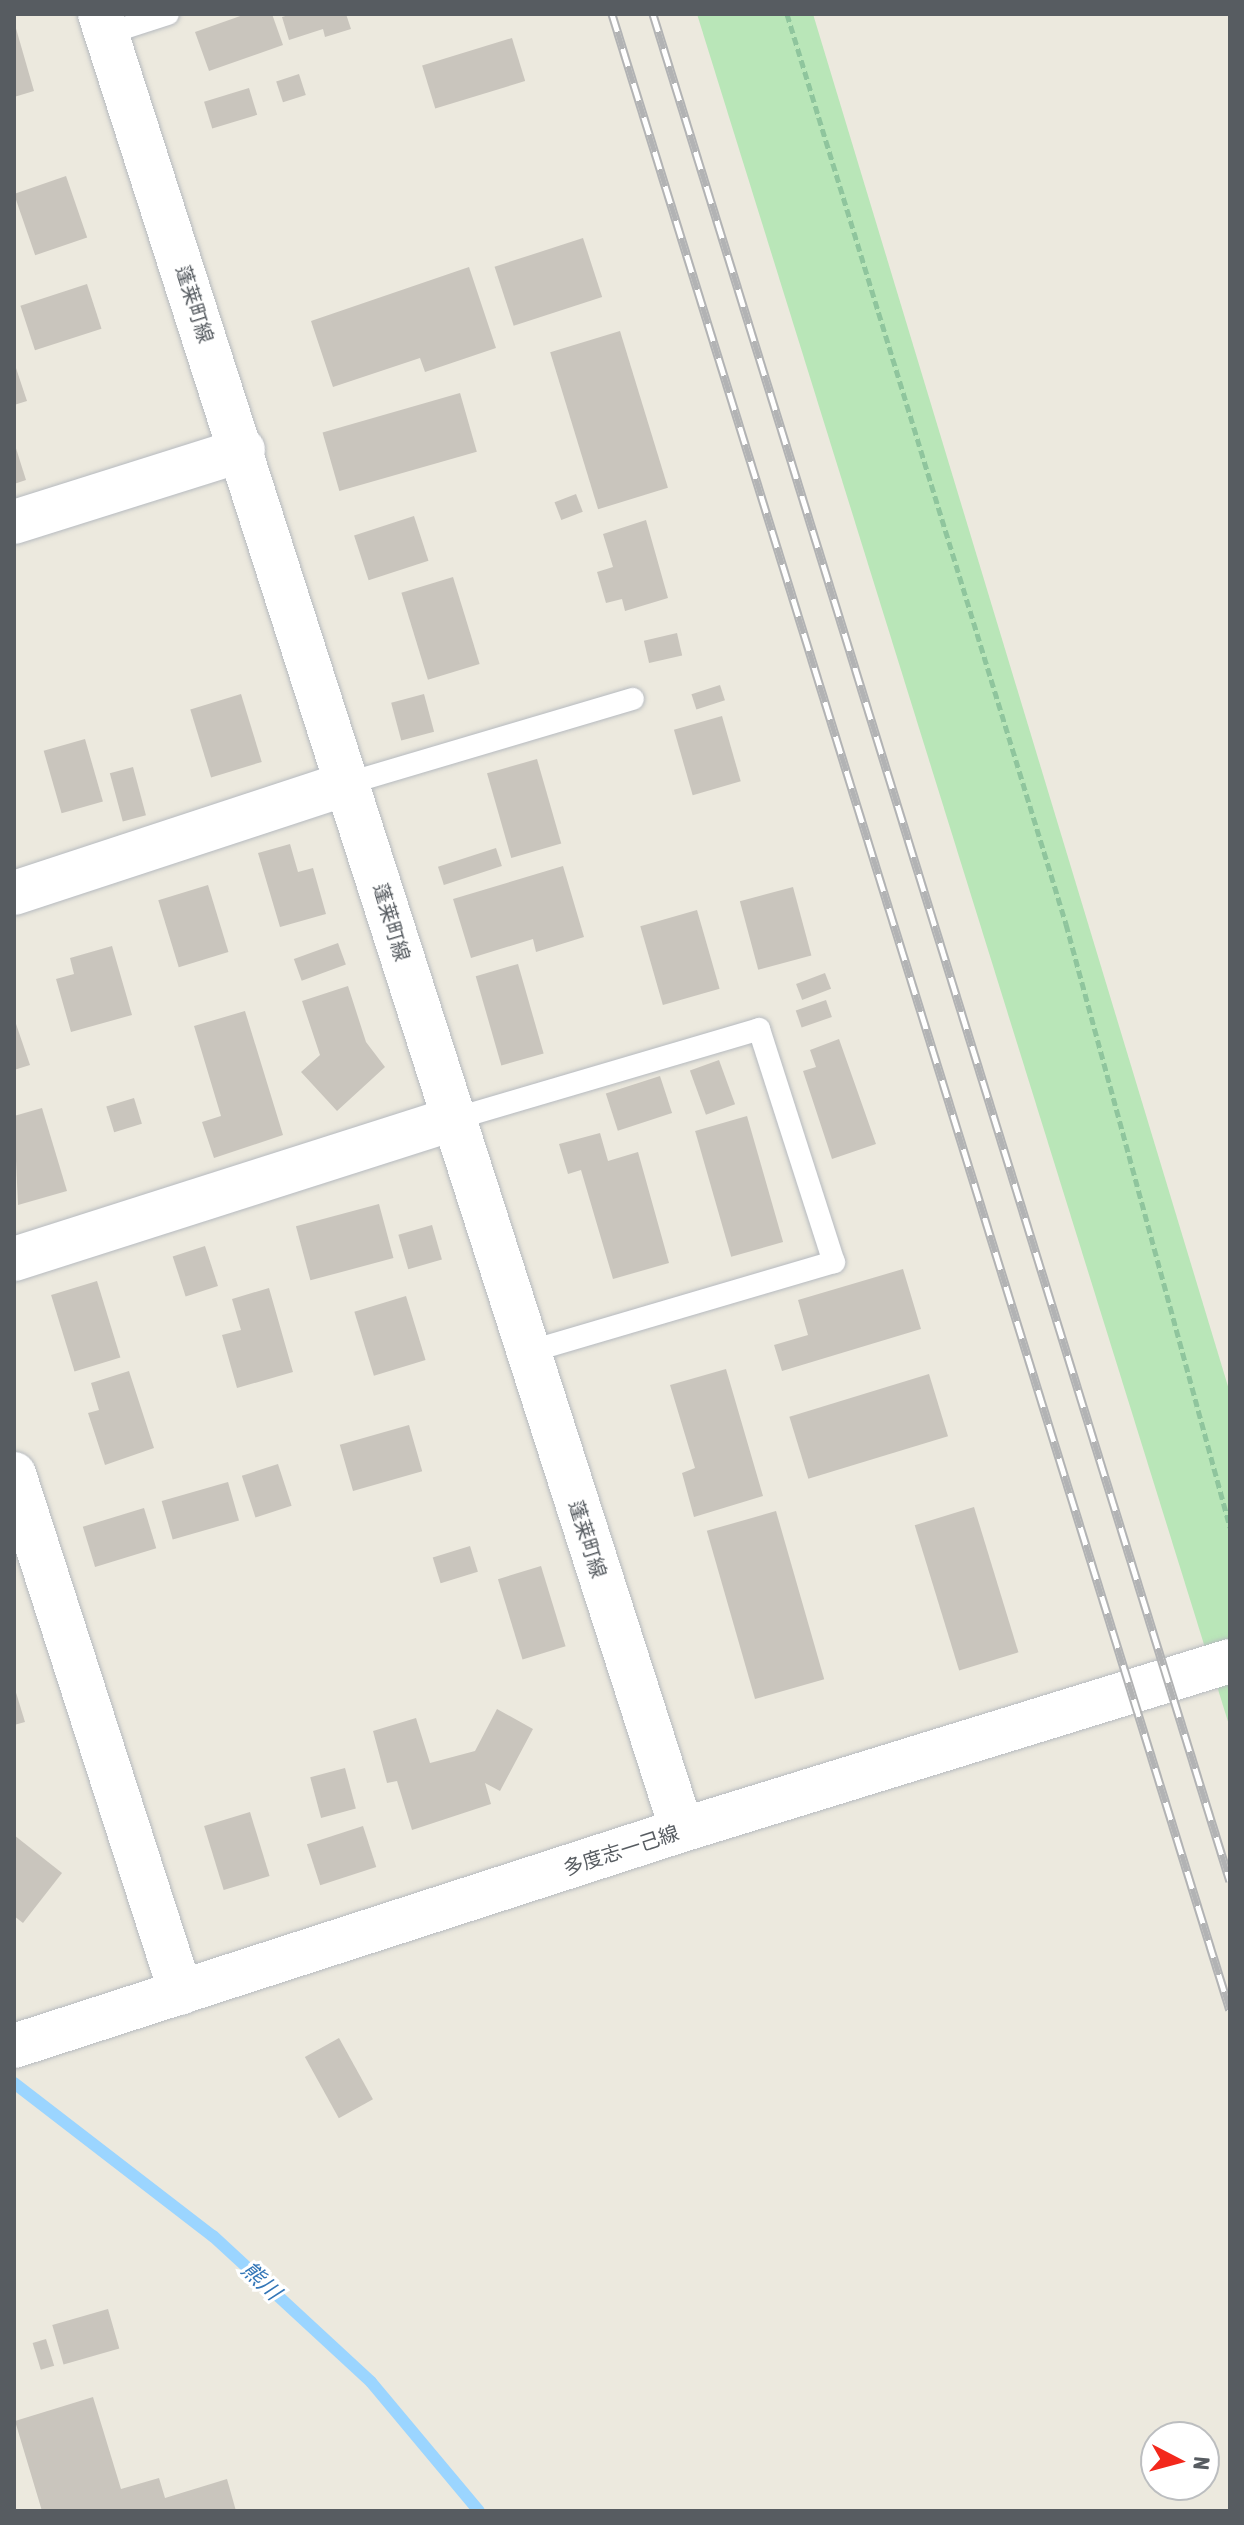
<!DOCTYPE html>
<meta charset="utf-8">
<style>
body{margin:0}
#map{position:relative;width:1244px;height:2525px;overflow:hidden;background:#ece9de;font-family:"Asap Condensed","Noto Sans JP",sans-serif}
div>[style]{position:absolute}
.green>*{inset:0;background:#b9e6b8}
.stream>*{height:12px;margin:-6px;padding:0 6px;transform-origin:6px;border-radius:6px;background:#9bd5ff}
.building>*{inset:0;background:#c9c5bd;transform-origin:0 0}
.path>*{height:5px;margin-top:-2.5px;transform-origin:0;background:repeating-linear-gradient(90deg,#8fc59d 0 8px,transparent 0 12px)}
.roads{filter:drop-shadow(0 0 2px #b6babf) drop-shadow(0 0 2px #b6babf)}
.service>*{height:22px;margin:-11px;padding:0 11px;transform-origin:11px;border-radius:11px;background:#fff}
.minor>*{height:44px;margin:-22px;padding:0 22px;transform-origin:22px;border-radius:22px;background:#fff}
.tertiary>*{height:44px;margin:-22px;padding:0 22px;transform-origin:22px;border-radius:22px;background:#fff}
.secondary>*{height:44px;margin:-22px;padding:0 22px;transform-origin:22px;border-radius:22px;background:#fff}
.rail>*{height:9px;margin-top:-4.5px;transform-origin:0;background:repeating-linear-gradient(90deg,#fff 0 18px,#b2b3b4 0 36px);box-sizing:border-box;border-block:2px solid #b2b3b4}
span{translate:-50% -50%;white-space:nowrap;text-align:center;line-height:1.15;-webkit-text-stroke:6px #fff;paint-order:stroke}
.street-label{font-size:20px;color:#575c61}
.water-label{font-size:22px;color:#3376b7;font-style:italic}
.frame{position:absolute;inset:0;border:16px solid #575c61;pointer-events:none}
.north{position:absolute;left:1140px;top:2421px;width:80px;height:80px;box-sizing:border-box;background:#fff;border:2px solid #bcbec0;border-radius:50%;rotate:96deg;font-size:22px;font-weight:700;line-height:32px;text-align:center;color:#575c61}
.north::after{content:'';display:block;margin:auto;width:28px;height:36px;background:#f3281c;clip-path:polygon(50% 0,100% 100%,50% 72%,0 100%)}
</style>
<div id="map">
<div class="green">
<i style="clip-path:polygon(697px 14px,813px 14px,1230px 1393px,1230px 1728px)"></i>
</div>
<div class="stream">
<i style="left:14px;top:2083px;width:251px;rotate:37.6deg"></i>
<i style="left:213px;top:2236px;width:215px;rotate:42.7deg"></i>
<i style="left:371px;top:2382px;width:168px;rotate:50.1deg"></i>
</div>
<div class="building">
<i style="clip-path:polygon(246px 14px,272px 14px,283px 45px,209px 71px,195px 32px)"></i>
<i style="clip-path:polygon(292px 14px,346px 14px,351px 29px,325px 37px,323px 29px,289px 40px,282px 17px)"></i>
<i style="clip-path:polygon(15px 25px,34px 91px,14px 97px,14px 26px)"></i>
<i style="left:512px;top:38px;width:45px;height:94px;rotate:73deg"></i>
<i style="left:299px;top:74px;width:22px;height:24px;rotate:72deg"></i>
<i style="left:249px;top:88px;width:28px;height:47px;rotate:73deg"></i>
<i style="left:66px;top:176px;width:65px;height:55px;rotate:71deg"></i>
<i style="left:583px;top:238px;width:62px;height:93px;rotate:72deg"></i>
<i style="clip-path:polygon(469px 267px,496px 348px,425px 372px,420px 358px,333px 387px,311px 321px)"></i>
<i style="left:87px;top:284px;width:47px;height:70px;rotate:72deg"></i>
<i style="left:620px;top:331px;width:164px;height:73px;rotate:73deg"></i>
<i style="clip-path:polygon(14px 362px,27px 401px,14px 405px)"></i>
<i style="left:460px;top:393px;width:61px;height:143px;rotate:74deg"></i>
<i style="clip-path:polygon(14px 442px,26px 480px,14px 484px)"></i>
<i style="left:576px;top:494px;width:19px;height:23px;rotate:69deg"></i>
<i style="left:414px;top:516px;width:47px;height:63px;rotate:72deg"></i>
<i style="clip-path:polygon(646px 520px,668px 598px,625px 611px,622px 599px,606px 603px,597px 572px,613px 567px,603px 534px)"></i>
<i style="left:453px;top:577px;width:91px;height:54px;rotate:73deg"></i>
<i style="left:677px;top:633px;width:23px;height:34px;rotate:77deg"></i>
<i style="left:720px;top:685px;width:16px;height:30px;rotate:72deg"></i>
<i style="left:241px;top:694px;width:71px;height:53px;rotate:73deg"></i>
<i style="left:424px;top:694px;width:39px;height:34px;rotate:75deg"></i>
<i style="left:722px;top:716px;width:68px;height:50px;rotate:74deg"></i>
<i style="left:85px;top:739px;width:65px;height:43px;rotate:74deg"></i>
<i style="left:537px;top:759px;width:88px;height:52px;rotate:74deg"></i>
<i style="left:133px;top:767px;width:50px;height:24px;rotate:75deg"></i>
<i style="clip-path:polygon(290px 844px,298px 872px,313px 868px,326px 914px,280px 927px,258px 853px)"></i>
<i style="left:496px;top:848px;width:19px;height:61px;rotate:72deg"></i>
<i style="clip-path:polygon(563px 866px,584px 937px,536px 952px,533px 939px,471px 958px,453px 899px)"></i>
<i style="left:208px;top:885px;width:70px;height:52px;rotate:73deg"></i>
<i style="left:793px;top:887px;width:71px;height:55px;rotate:75deg"></i>
<i style="left:697px;top:910px;width:82px;height:59px;rotate:74deg"></i>
<i style="left:338px;top:943px;width:23px;height:47px;rotate:70deg"></i>
<i style="clip-path:polygon(112px 946px,132px 1015px,71px 1032px,56px 979px,74px 974px,70px 958px)"></i>
<i style="left:518px;top:964px;width:93px;height:44px;rotate:74deg"></i>
<i style="left:825px;top:973px;width:17px;height:31px;rotate:69deg"></i>
<i style="clip-path:polygon(348px 986px,366px 1042px,385px 1067px,337px 1111px,301px 1072px,320px 1055px,302px 1001px)"></i>
<i style="left:826px;top:1000px;width:18px;height:32px;rotate:71deg"></i>
<i style="clip-path:polygon(245px 1011px,283px 1135px,214px 1158px,202px 1122px,221px 1116px,194px 1026px)"></i>
<i style="clip-path:polygon(14px 1018px,30px 1065px,14px 1070px)"></i>
<i style="clip-path:polygon(839px 1039px,876px 1144px,832px 1159px,803px 1071px,816px 1067px,810px 1050px)"></i>
<i style="left:719px;top:1060px;width:47px;height:31px;rotate:70deg"></i>
<i style="left:660px;top:1076px;width:39px;height:57px;rotate:72deg"></i>
<i style="left:134px;top:1098px;width:27px;height:29px;rotate:73deg"></i>
<i style="clip-path:polygon(42px 1108px,67px 1191px,18px 1205px,14px 1116px)"></i>
<i style="left:747px;top:1116px;width:131px;height:54px;rotate:74deg"></i>
<i style="clip-path:polygon(600px 1133px,608px 1161px,638px 1152px,669px 1263px,613px 1279px,581px 1170px,568px 1174px,559px 1144px)"></i>
<i style="left:379px;top:1204px;width:56px;height:86px;rotate:75deg"></i>
<i style="left:432px;top:1225px;width:36px;height:35px;rotate:74deg"></i>
<i style="left:205px;top:1246px;width:42px;height:34px;rotate:72deg"></i>
<i style="clip-path:polygon(903px 1269px,921px 1329px,782px 1371px,774px 1345px,808px 1335px,798px 1300px)"></i>
<i style="left:97px;top:1281px;width:80px;height:48px;rotate:73deg"></i>
<i style="clip-path:polygon(269px 1288px,293px 1372px,237px 1388px,222px 1335px,241px 1330px,232px 1299px)"></i>
<i style="left:406px;top:1296px;width:67px;height:54px;rotate:73deg"></i>
<i style="clip-path:polygon(726px 1369px,763px 1496px,694px 1517px,682px 1473px,695px 1468px,670px 1385px)"></i>
<i style="clip-path:polygon(129px 1371px,154px 1448px,105px 1465px,88px 1413px,99px 1410px,91px 1383px)"></i>
<i style="left:929px;top:1374px;width:65px;height:146px;rotate:73deg"></i>
<i style="left:409px;top:1425px;width:48px;height:72px;rotate:74deg"></i>
<i style="left:278px;top:1464px;width:44px;height:38px;rotate:72deg"></i>
<i style="left:228px;top:1482px;width:40px;height:69px;rotate:74deg"></i>
<i style="left:974px;top:1507px;width:152px;height:62px;rotate:73deg"></i>
<i style="left:144px;top:1508px;width:42px;height:64px;rotate:73deg"></i>
<i style="left:776px;top:1511px;width:175px;height:72px;rotate:74deg"></i>
<i style="left:470px;top:1546px;width:27px;height:39px;rotate:73deg"></i>
<i style="left:541px;top:1566px;width:84px;height:45px;rotate:73deg"></i>
<i style="clip-path:polygon(14px 1686px,25px 1722px,14px 1725px)"></i>
<i style="clip-path:polygon(497px 1709px,533px 1729px,500px 1791px,485px 1783px,491px 1804px,412px 1830px,397px 1781px,387px 1783px,373px 1731px,416px 1718px,430px 1763px,475px 1751px)"></i>
<i style="left:345px;top:1768px;width:42px;height:36px;rotate:75deg"></i>
<i style="left:250px;top:1812px;width:67px;height:48px;rotate:73deg"></i>
<i style="left:363px;top:1826px;width:43px;height:59px;rotate:72deg"></i>
<i style="clip-path:polygon(14px 1835px,62px 1873px,23px 1923px,14px 1916px)"></i>
<i style="left:339px;top:2038px;width:70px;height:39px;rotate:61deg"></i>
<i style="left:108px;top:2309px;width:41px;height:58px;rotate:74deg"></i>
<i style="left:46px;top:2339px;width:28px;height:14px;rotate:73deg"></i>
<i style="clip-path:polygon(93px 2397px,121px 2489px,159px 2478px,165px 2498px,227px 2479px,236px 2511px,42px 2511px,15px 2421px)"></i>
</div>
<div class="path">
<i style="left:787px;top:14px;width:952px;rotate:72.95deg"></i>
<i style="left:1066px;top:924px;width:625px;rotate:74.79deg"></i>
</div>
<div class="roads">
<div class="service">
<i style="left:106px;top:34px;width:65px;rotate:-17.9deg"></i>
<i style="left:349px;top:783px;width:296px;rotate:-16.5deg"></i>
<i style="left:454px;top:1119px;width:318px;rotate:-16.4deg"></i>
<i style="left:759px;top:1029px;width:245px;rotate:72.2deg"></i>
<i style="left:834px;top:1262px;width:319px;rotate:163.6deg"></i>
</div>
<div class="minor">
<i style="left:14px;top:522px;width:240px;rotate:-17.5deg"></i>
<i style="left:14px;top:893px;width:353px;rotate:-18.2deg"></i>
<i style="left:14px;top:1259px;width:462px;rotate:-17.7deg"></i>
<i style="left:14px;top:1474px;width:545px;rotate:72.16deg"></i>
</div>
<div class="tertiary">
<i style="left:100px;top:14px;width:1907px;rotate:72.23deg"></i>
</div>
<div class="secondary">
<i style="left:14px;top:2046px;width:702px;rotate:-17.92deg"></i>
<i style="left:682px;top:1830px;width:573px;rotate:-17.14deg"></i>
</div>
</div>
<div class="rail">
<i style="left:612px;top:14px;width:2089px;rotate:72.8deg"></i>
<i style="left:653px;top:14px;width:1954px;rotate:72.83deg"></i>
</div>
<div class="street-label">
<span style="left:195px;top:304px;rotate:72deg">蓬莱町線</span>
<span style="left:392px;top:922px;rotate:73deg">蓬莱町線</span>
<span style="left:588px;top:1539px;rotate:72deg">蓬莱町線</span>
<span style="left:621px;top:1850px;rotate:-18deg">多度志一己線</span>
</div>
<div class="water-label">
<span style="left:261px;top:2281px;rotate:43deg">熊川</span>
</div>
<div class="frame"></div>
<div class="north">N</div>
</div>
